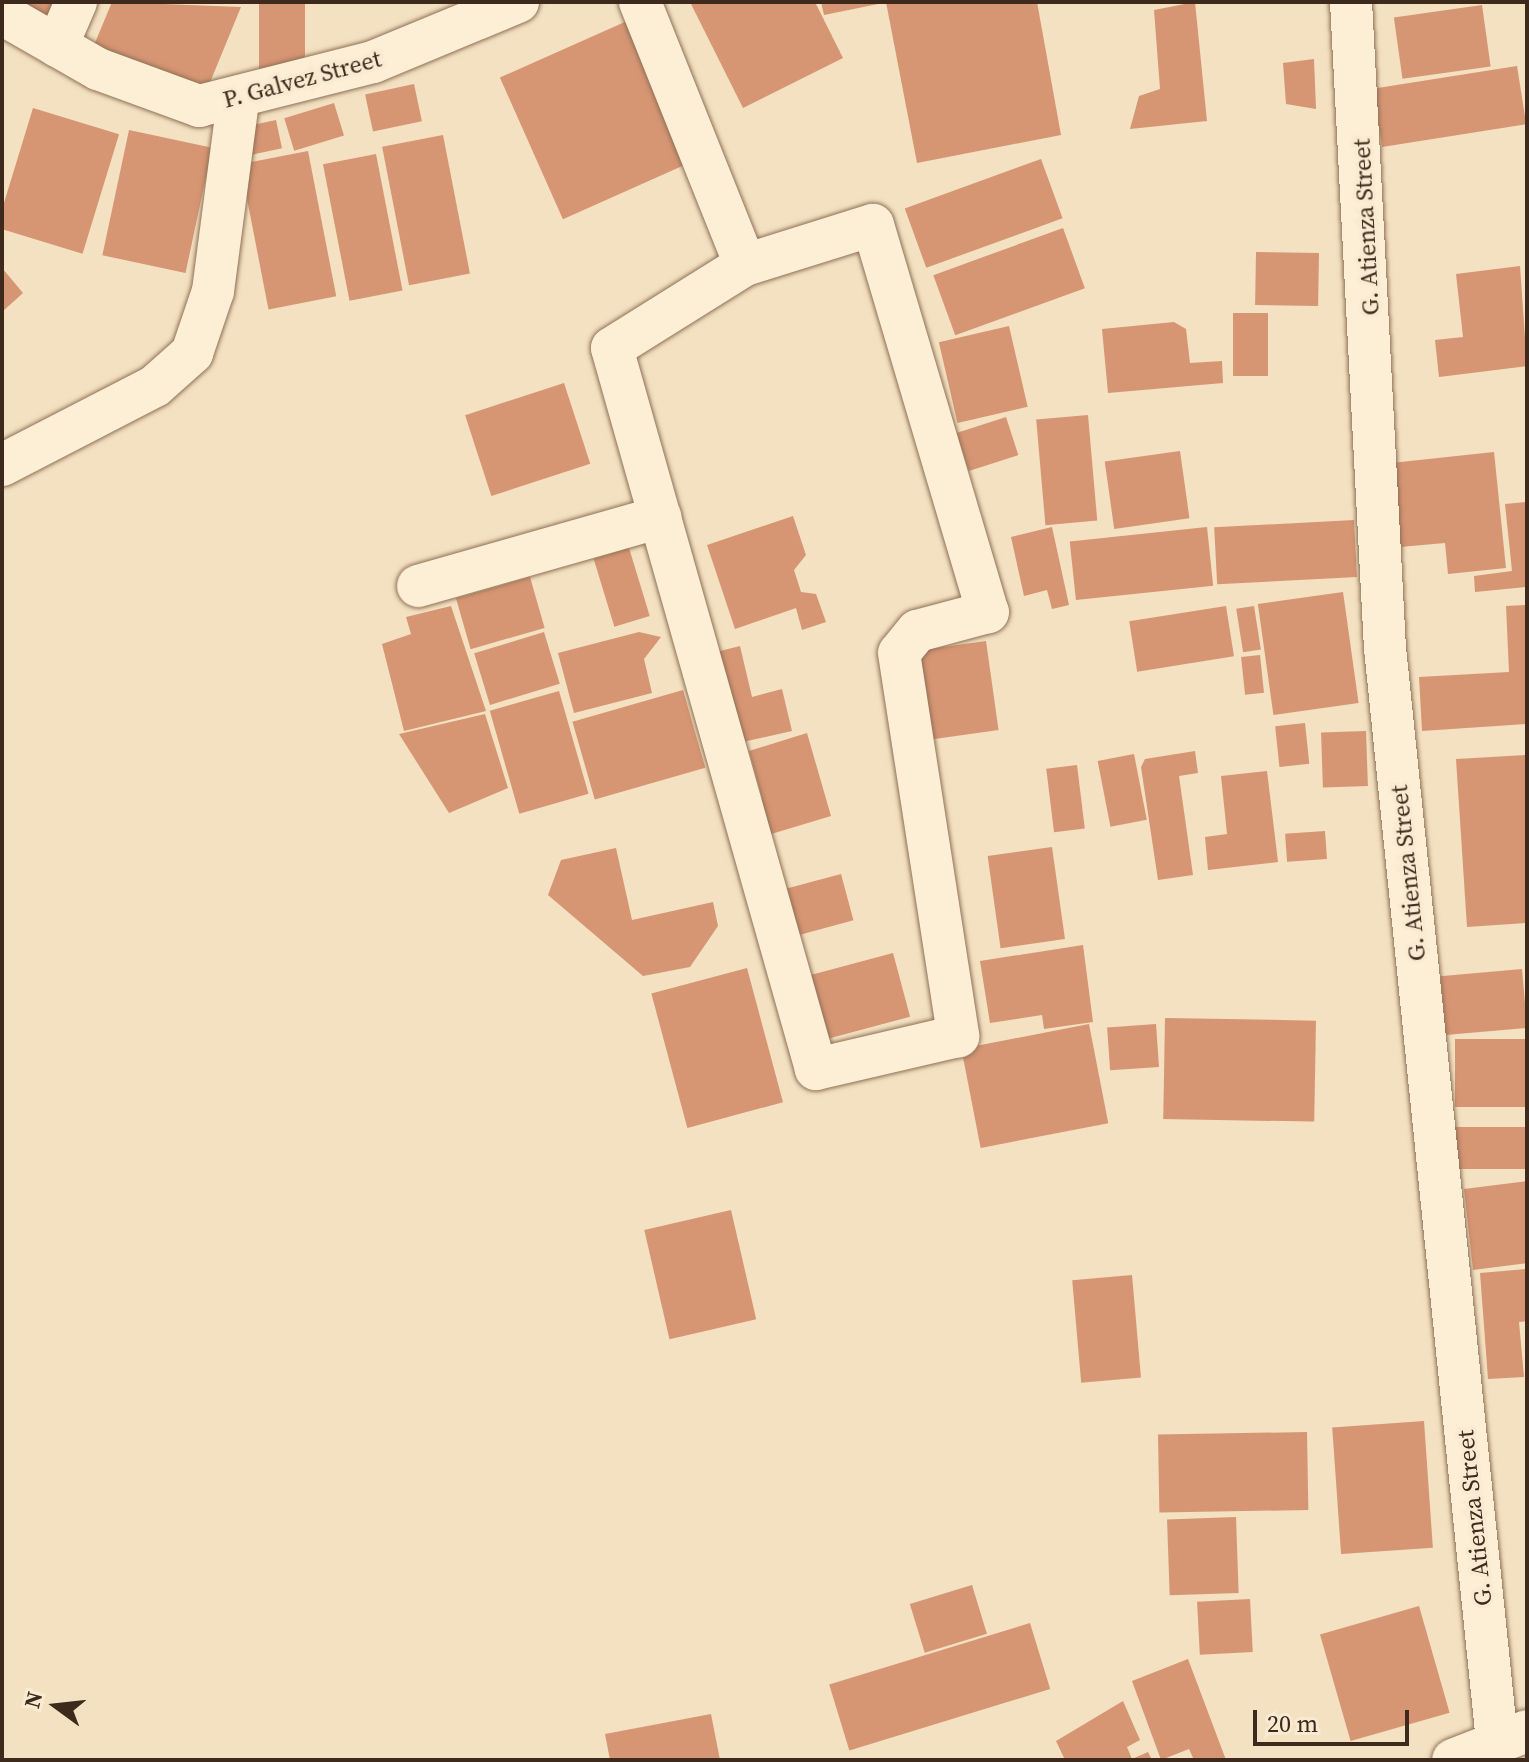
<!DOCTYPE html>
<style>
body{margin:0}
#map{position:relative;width:1529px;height:1762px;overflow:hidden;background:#f3e1c1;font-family:"Source Serif 4",serif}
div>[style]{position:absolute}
.building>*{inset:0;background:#d69573;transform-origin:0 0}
.roads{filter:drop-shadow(0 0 2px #8f7056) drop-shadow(0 0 2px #8f7056)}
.minor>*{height:42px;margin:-21px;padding:0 21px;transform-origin:21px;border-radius:21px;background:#fdeed6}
span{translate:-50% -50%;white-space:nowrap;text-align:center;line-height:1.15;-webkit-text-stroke:7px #f9ebd2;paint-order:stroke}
.street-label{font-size:24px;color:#3d2a1c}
.frame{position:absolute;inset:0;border:4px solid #3d2a1c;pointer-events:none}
.north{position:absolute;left:16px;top:1666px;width:80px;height:80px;-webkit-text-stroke:6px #f9ebd2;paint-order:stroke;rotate:285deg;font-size:22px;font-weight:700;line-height:32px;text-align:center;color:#3d2a1c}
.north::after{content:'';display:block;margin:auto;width:28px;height:36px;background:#3d2a1c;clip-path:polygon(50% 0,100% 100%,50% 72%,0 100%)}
.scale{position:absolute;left:1253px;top:1710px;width:156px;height:36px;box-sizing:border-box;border:4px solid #3d2a1c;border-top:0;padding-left:10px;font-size:24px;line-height:28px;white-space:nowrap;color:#3d2a1c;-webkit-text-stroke:6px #f9ebd2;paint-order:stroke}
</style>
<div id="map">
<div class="building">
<i style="clip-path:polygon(6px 2px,68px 2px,56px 27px)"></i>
<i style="clip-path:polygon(112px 2px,241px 7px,204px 97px,92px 50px)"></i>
<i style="left:259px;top:2px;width:46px;height:79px"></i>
<i style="clip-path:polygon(690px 2px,815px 2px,843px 58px,743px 108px)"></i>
<i style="clip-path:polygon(821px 2px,883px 2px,883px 3px,824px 15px)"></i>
<i style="clip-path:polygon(886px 2px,1037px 2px,1061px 135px,917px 163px)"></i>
<i style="clip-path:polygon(1195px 2px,1207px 121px,1130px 129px,1139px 96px,1160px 89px,1154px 10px)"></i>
<i style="left:1482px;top:5px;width:62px;height:89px;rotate:82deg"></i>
<i style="left:636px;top:17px;width:155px;height:149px;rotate:66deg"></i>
<i style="clip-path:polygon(1314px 59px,1316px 109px,1286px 104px,1283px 63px)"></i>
<i style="left:1517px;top:66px;width:59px;height:146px;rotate:81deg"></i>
<i style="left:414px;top:84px;width:38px;height:50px;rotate:78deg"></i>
<i style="left:334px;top:103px;width:34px;height:52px;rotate:73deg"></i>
<i style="left:33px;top:108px;width:90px;height:125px;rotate:17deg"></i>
<i style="left:276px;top:120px;width:29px;height:40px;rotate:78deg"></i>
<i style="left:129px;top:130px;width:85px;height:128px;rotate:12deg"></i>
<i style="left:443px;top:135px;width:141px;height:62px;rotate:79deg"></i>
<i style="left:308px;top:151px;width:148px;height:69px;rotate:79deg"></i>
<i style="left:376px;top:154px;width:139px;height:54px;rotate:79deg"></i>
<i style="left:1041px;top:159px;width:63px;height:145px;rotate:70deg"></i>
<i style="left:1063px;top:228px;width:64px;height:138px;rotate:70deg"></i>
<i style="left:1319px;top:253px;width:53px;height:63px;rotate:91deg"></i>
<i style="clip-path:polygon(1520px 266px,1527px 366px,1439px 377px,1435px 340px,1463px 337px,1456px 274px)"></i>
<i style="clip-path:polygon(2px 268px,23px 293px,2px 312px)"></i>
<i style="left:1233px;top:313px;width:35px;height:63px"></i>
<i style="clip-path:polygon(1174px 322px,1186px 329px,1190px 363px,1222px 361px,1223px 383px,1108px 393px,1102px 329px)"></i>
<i style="left:1009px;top:326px;width:83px;height:72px;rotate:77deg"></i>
<i style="left:564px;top:383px;width:85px;height:104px;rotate:72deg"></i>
<i style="left:1088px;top:415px;width:106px;height:52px;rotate:85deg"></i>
<i style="left:1006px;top:417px;width:40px;height:52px;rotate:72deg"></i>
<i style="left:1180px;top:451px;width:68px;height:76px;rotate:82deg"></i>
<i style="clip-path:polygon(1494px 452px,1506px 568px,1448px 574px,1445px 543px,1400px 547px,1391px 463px)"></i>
<i style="clip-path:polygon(1527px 502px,1527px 587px,1475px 592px,1474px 576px,1512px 571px,1505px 504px)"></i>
<i style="clip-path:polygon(793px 516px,806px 555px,794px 570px,801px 592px,816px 594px,826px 622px,802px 630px,796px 608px,735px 629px,707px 545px)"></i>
<i style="left:1354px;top:520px;width:57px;height:140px;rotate:87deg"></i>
<i style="clip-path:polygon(1052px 527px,1069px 605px,1052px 609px,1047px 590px,1024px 596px,1011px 537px)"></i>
<i style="left:1207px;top:527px;width:59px;height:138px;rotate:84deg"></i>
<i style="left:629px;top:548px;width:71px;height:37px;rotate:73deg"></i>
<i style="left:530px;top:577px;width:53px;height:77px;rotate:74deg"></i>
<i style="left:1343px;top:592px;width:112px;height:86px;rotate:82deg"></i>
<i style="clip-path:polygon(1527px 605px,1527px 724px,1422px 731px,1419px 677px,1509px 672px,1506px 606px)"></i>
<i style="clip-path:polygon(451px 606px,486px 711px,404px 731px,382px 644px,411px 634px,406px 617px)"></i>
<i style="left:1226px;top:606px;width:51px;height:98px;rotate:81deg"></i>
<i style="left:1254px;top:606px;width:44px;height:18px;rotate:81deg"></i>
<i style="left:544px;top:632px;width:54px;height:73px;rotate:73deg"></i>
<i style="clip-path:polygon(639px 632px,661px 637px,644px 659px,652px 693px,574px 713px,558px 653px)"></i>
<i style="left:986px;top:641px;width:90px;height:70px;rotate:82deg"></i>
<i style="clip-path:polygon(740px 646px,752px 697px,782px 689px,792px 731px,738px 743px,716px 652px)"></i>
<i style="left:1260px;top:655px;width:38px;height:19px;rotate:84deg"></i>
<i style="left:683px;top:690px;width:81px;height:115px;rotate:74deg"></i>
<i style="left:559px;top:691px;width:107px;height:72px;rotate:74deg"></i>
<i style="clip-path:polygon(485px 714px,508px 788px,449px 813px,399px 734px)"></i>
<i style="left:1305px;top:723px;width:41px;height:30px;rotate:84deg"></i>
<i style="left:1366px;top:731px;width:55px;height:45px;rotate:88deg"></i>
<i style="clip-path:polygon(807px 733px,831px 816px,758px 838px,748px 802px,762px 798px,749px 751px)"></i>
<i style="clip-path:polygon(1195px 751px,1198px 773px,1179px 776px,1193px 875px,1158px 880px,1141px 767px,1145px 759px)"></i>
<i style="left:1134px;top:754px;width:67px;height:37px;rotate:79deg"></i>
<i style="clip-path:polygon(1527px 755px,1527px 923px,1467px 927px,1456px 759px)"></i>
<i style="left:1077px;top:765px;width:64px;height:31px;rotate:83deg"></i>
<i style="clip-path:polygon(1267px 771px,1278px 862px,1208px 870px,1205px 837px,1227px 834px,1221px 776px)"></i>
<i style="left:1325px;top:831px;width:28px;height:40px;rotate:86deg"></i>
<i style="left:1052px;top:847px;width:93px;height:65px;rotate:82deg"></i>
<i style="clip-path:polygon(616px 848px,632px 920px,713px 902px,718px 926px,690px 967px,643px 976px,548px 895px,561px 860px)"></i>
<i style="left:841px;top:874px;width:48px;height:58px;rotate:75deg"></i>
<i style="clip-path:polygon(1083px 945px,1093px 1022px,1044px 1029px,1042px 1015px,990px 1023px,980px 961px)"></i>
<i style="left:893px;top:953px;width:66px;height:90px;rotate:75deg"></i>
<i style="left:747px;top:968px;width:139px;height:99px;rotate:75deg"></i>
<i style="left:1522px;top:969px;width:59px;height:82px;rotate:85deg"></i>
<i style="left:1165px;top:1018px;width:151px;height:101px;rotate:1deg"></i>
<i style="left:1089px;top:1024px;width:101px;height:130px;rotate:79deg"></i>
<i style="left:1156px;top:1024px;width:43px;height:49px;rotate:86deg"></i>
<i style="left:1527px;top:1039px;width:68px;height:72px;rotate:90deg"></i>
<i style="left:1527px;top:1127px;width:42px;height:73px;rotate:90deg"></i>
<i style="clip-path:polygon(1527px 1181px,1527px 1263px,1473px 1270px,1464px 1189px)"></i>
<i style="left:731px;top:1210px;width:112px;height:89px;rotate:77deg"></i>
<i style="clip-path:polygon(1527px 1269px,1527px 1321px,1519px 1322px,1524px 1377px,1488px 1379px,1480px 1273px)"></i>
<i style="left:1132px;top:1275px;width:103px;height:60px;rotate:85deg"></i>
<i style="left:1424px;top:1421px;width:127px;height:92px;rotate:86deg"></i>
<i style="left:1307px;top:1432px;width:78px;height:149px;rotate:89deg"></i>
<i style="left:1236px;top:1517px;width:76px;height:69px;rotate:88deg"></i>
<i style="left:972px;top:1585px;width:51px;height:65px;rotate:73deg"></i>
<i style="left:1250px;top:1599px;width:53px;height:53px;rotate:87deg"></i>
<i style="left:1419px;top:1606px;width:111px;height:103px;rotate:74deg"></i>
<i style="left:1030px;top:1623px;width:69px;height:210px;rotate:73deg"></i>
<i style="clip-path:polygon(1188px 1659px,1226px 1760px,1194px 1760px,1189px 1749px,1161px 1760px,1132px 1681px)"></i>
<i style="clip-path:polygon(1123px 1701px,1140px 1740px,1127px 1747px,1132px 1759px,1148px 1752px,1152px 1760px,1065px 1760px,1056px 1741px)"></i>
<i style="clip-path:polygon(711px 1714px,720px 1760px,610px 1760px,605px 1734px)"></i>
</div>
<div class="roads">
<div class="minor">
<i style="left:640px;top:2px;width:283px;rotate:68.2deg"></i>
<i style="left:1351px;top:2px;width:647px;rotate:86.99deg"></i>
<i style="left:1385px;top:648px;width:1100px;rotate:84.15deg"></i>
<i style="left:2px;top:14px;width:111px;rotate:29.8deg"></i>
<i style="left:98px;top:69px;width:108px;rotate:20.1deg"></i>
<i style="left:199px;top:106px;width:179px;rotate:-14.2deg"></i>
<i style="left:373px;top:62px;width:157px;rotate:-22.5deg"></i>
<i style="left:57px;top:46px;width:48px;rotate:-66.6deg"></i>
<i style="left:873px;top:225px;width:404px;rotate:73.5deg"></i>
<i style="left:988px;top:612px;width:73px;rotate:165deg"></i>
<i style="left:917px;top:631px;width:28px;rotate:129deg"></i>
<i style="left:899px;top:653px;width:388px;rotate:81.2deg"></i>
<i style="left:958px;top:1036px;width:146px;rotate:166.9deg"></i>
<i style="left:816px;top:1069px;width:749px;rotate:-105.8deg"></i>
<i style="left:612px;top:348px;width:157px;rotate:-32deg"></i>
<i style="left:745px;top:265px;width:134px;rotate:-17.4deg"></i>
<i style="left:2px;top:465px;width:172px;rotate:-27.3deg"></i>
<i style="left:155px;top:386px;width:50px;rotate:-41.7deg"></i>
<i style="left:192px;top:353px;width:65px;rotate:-71.3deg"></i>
<i style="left:213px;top:291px;width:193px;rotate:-82.5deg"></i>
<i style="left:418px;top:586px;width:252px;rotate:-15.9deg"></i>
<i style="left:1453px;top:1760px;width:79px;rotate:-21.4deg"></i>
</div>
</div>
<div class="street-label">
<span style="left:302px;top:79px;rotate:-15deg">P. Galvez Street</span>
<span style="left:1366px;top:227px;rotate:-93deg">G. Atienza Street</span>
<span style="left:1408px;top:873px;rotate:-96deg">G. Atienza Street</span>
<span style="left:1474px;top:1518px;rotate:-96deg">G. Atienza Street</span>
</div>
<div class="frame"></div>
<div class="north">N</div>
<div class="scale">20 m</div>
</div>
